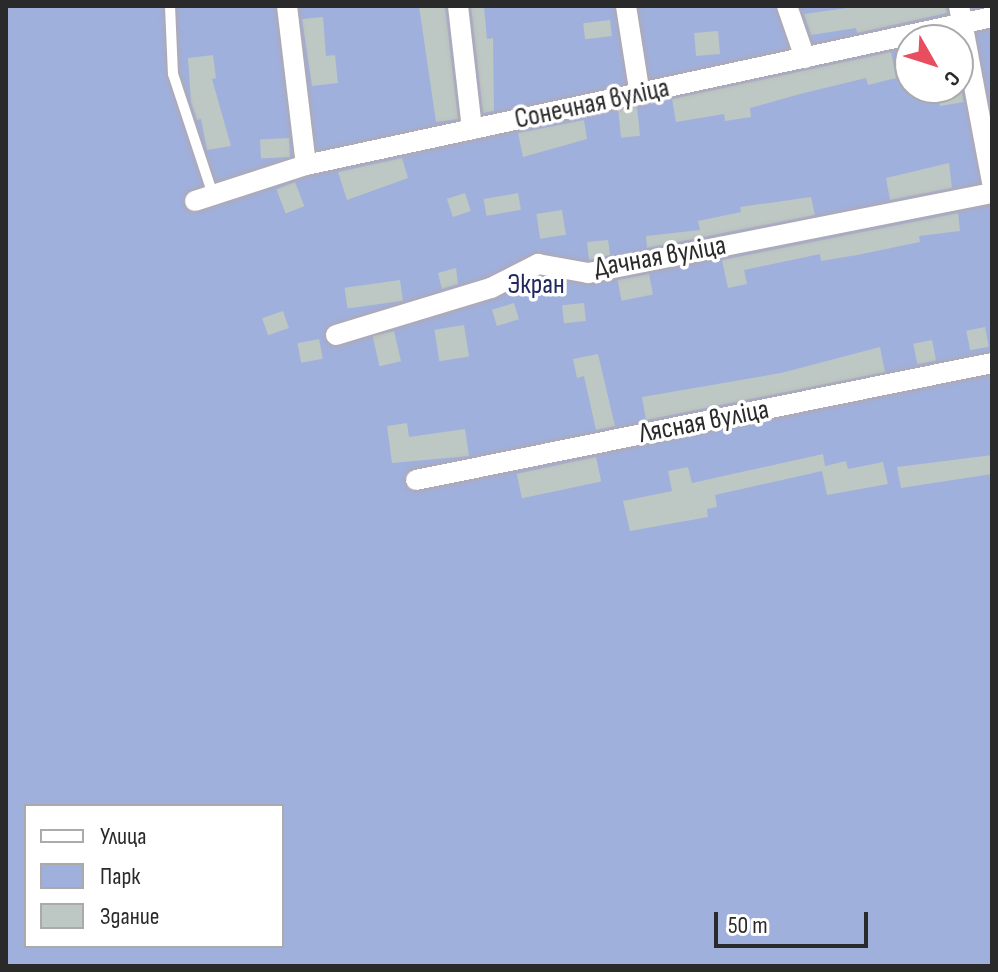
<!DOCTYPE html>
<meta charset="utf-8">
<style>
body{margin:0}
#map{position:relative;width:998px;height:972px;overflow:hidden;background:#deebe6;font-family:"Sofia Sans Condensed",sans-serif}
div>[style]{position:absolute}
.green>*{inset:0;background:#a0b0dc}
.building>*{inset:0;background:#bdc7c3;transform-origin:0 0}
.roads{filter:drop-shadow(0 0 2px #b2a7a9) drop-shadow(0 0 2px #b2a7a9)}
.lane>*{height:10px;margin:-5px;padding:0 5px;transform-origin:5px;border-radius:5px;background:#fff}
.street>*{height:20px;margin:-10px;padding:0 10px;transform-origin:10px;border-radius:10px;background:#fff}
span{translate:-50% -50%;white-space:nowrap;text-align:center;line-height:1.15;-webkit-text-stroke:7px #fff;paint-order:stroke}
.street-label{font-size:28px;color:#2a2a2a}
.park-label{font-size:28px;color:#212a60}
.frame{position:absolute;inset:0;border:8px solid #2a2a2a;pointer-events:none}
.legend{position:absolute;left:24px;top:804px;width:260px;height:144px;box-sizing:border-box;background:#fff;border:2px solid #aaa;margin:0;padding:10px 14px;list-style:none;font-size:24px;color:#2a2a2a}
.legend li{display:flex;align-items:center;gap:16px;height:40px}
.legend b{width:40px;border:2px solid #aaa}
.north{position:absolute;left:894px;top:24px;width:80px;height:80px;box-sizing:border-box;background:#fff;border:2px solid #aaa;border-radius:50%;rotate:129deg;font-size:22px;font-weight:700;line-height:32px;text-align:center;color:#2a2a2a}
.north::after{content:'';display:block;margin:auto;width:28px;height:36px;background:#e84e60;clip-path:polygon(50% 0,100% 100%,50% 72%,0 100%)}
.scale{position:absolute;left:714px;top:912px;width:154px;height:36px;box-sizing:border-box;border:4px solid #2a2a2a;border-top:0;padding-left:10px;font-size:24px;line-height:28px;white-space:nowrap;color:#2a2a2a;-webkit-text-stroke:6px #fff;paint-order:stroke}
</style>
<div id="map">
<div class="green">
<i style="clip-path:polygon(evenodd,6px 6px,992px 6px,992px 966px,6px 966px,6px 6px,910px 40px,958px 40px,958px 88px,910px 88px,910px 40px,6px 6px,26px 806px,282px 806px,282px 946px,26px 946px,26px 806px)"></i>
</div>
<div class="building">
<i style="clip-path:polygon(419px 6px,445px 6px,458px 119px,436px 122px)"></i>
<i style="clip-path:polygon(471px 6px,484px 6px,487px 39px,493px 38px,494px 111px,483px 113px)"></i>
<i style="clip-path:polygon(861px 6px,946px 6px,947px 13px,857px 33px,856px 28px,811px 35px,804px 14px)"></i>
<i style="clip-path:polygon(323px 17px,326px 56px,335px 55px,338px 83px,312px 86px,302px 19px)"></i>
<i style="left:610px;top:20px;width:16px;height:27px;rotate:83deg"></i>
<i style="left:718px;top:31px;width:23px;height:24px;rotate:85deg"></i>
<i style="clip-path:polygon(891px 52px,896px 78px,868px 85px,866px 78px,800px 94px,750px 108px,751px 117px,725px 121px,724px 114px,676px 122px,672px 99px)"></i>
<i style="clip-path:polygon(213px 55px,216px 78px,212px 79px,231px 146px,207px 150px,201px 119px,197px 120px,191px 102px,188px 58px)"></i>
<i style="clip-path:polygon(938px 88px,961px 88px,964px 102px,940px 106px)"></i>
<i style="left:637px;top:107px;width:29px;height:19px;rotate:84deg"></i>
<i style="clip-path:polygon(584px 120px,587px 139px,523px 157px,518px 133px)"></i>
<i style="left:289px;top:138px;width:19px;height:29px;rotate:87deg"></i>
<i style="clip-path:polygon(402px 158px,408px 178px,347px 200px,338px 172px)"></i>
<i style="clip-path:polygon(949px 163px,952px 188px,890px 200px,886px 178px)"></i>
<i style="left:295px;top:182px;width:26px;height:20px;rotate:69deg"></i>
<i style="left:465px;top:193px;width:19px;height:19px;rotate:72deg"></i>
<i style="left:518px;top:193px;width:17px;height:35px;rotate:80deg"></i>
<i style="clip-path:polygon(811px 197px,815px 215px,647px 248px,646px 236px,700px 230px,698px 221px,741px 212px,740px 207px)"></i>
<i style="left:562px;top:210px;width:25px;height:26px;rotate:81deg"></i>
<i style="clip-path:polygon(958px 213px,960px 231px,919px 236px,920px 242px,857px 255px,821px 261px,820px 254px,744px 270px,747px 284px,728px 288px,722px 260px)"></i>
<i style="clip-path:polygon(608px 240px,610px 255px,589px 260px,587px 242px)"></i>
<i style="clip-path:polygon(456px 268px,458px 284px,442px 289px,438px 273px)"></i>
<i style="left:649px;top:274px;width:21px;height:32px;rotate:79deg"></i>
<i style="left:400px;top:280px;width:21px;height:56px;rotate:82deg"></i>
<i style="left:514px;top:303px;width:17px;height:23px;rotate:73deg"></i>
<i style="left:584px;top:303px;width:18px;height:22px;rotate:84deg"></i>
<i style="left:283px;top:311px;width:18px;height:22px;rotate:71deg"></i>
<i style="left:464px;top:325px;width:32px;height:30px;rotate:81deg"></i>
<i style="left:985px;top:327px;width:20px;height:19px;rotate:79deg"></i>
<i style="left:394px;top:331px;width:31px;height:22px;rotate:77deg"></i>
<i style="left:319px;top:339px;width:20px;height:22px;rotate:79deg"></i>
<i style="left:932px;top:340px;width:21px;height:19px;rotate:79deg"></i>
<i style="clip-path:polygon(880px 347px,885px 372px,646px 420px,642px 397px,781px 373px)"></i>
<i style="clip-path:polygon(598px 354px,615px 426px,596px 430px,584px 376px,577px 378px,573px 359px)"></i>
<i style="clip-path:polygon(407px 423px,409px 437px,465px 429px,469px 456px,392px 463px,387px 426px)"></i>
<i style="clip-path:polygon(823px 454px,825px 466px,846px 461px,848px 469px,883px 462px,888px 484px,827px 495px,822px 471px,715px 495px,717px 507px,707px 509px,708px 517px,630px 531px,623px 501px,672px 491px,668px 471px,688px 467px,692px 483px)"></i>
<i style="clip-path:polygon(992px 455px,992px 474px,901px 488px,897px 467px)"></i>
<i style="left:596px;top:457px;width:25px;height:81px;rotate:78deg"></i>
</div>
<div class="roads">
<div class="lane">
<i style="left:170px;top:6px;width:68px;rotate:87.5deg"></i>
<i style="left:173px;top:74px;width:127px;rotate:71.7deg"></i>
</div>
<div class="street">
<i style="left:287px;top:6px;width:160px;rotate:83.2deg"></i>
<i style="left:458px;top:6px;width:124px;rotate:83.5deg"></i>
<i style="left:626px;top:6px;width:90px;rotate:81.1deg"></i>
<i style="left:787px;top:6px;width:55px;rotate:70.9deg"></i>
<i style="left:959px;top:6px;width:179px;rotate:79.4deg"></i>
<i style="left:195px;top:201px;width:117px;rotate:-18deg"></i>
<i style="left:306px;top:165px;width:702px;rotate:-12.17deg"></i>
<i style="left:336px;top:335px;width:162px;rotate:-16.9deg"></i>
<i style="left:491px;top:288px;width:53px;rotate:-27.1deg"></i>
<i style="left:538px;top:264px;width:51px;rotate:10.2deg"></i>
<i style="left:588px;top:273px;width:412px;rotate:-11.2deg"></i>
<i style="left:416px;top:480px;width:588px;rotate:-11.48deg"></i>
</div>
</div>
<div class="street-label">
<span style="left:592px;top:104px;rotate:-12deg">Сонечная вуліца</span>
<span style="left:660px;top:257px;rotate:-10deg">Дачная вуліца</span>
<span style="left:704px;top:422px;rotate:-11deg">Лясная вуліца</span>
</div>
<div class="park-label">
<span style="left:536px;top:285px">Экран</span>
</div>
<div class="frame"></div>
<ul class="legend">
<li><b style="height:10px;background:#fff"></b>Улица</li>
<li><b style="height:22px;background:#a0b0dc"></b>Парк</li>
<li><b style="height:22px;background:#bdc7c3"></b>Здание</li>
</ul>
<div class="north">С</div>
<div class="scale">50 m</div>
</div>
